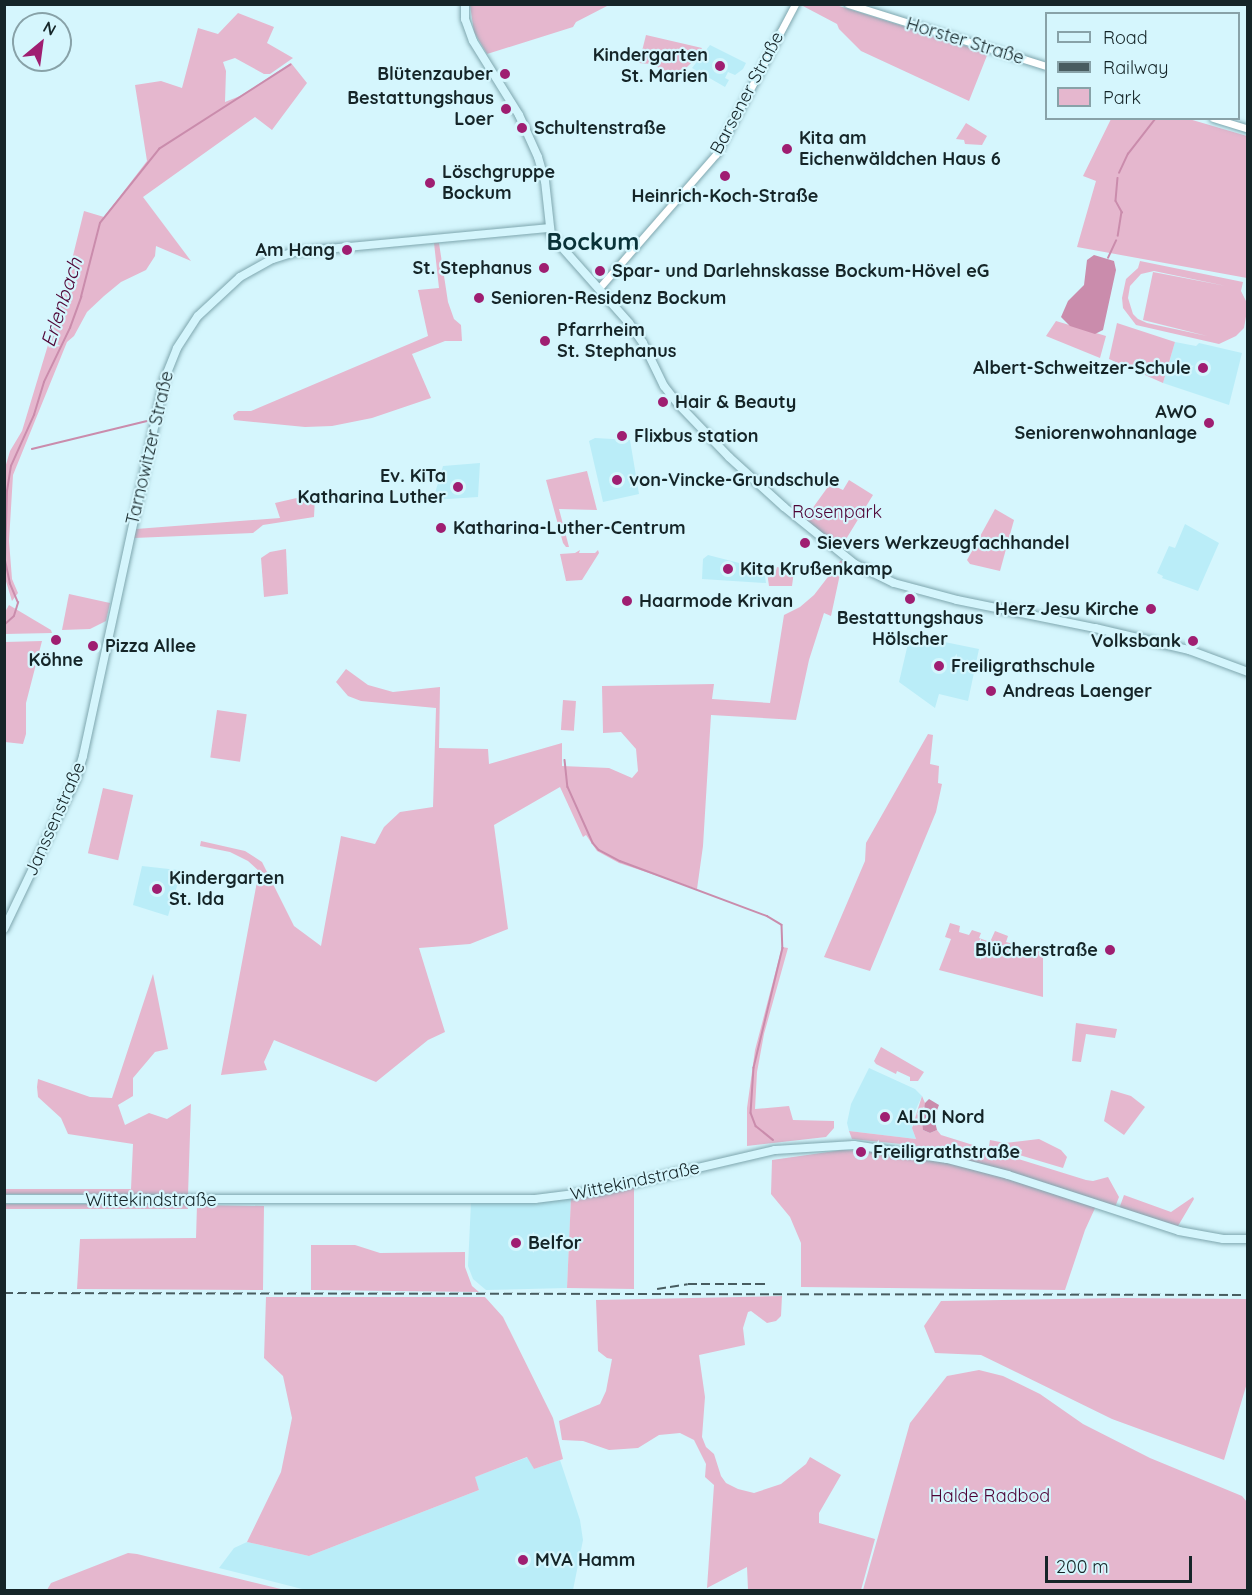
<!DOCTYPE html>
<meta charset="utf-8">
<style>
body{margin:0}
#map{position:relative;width:1252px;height:1595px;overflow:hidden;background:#d5f6fd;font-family:Quicksand,sans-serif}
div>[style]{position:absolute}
.built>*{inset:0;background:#baedf8}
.green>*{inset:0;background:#e5b7ce;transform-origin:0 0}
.water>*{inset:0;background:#ca8cac}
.stream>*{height:1.5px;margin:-0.75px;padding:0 0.75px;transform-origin:0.75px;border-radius:0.75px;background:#ca8cac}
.roads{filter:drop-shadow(0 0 2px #7ea6ae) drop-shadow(0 0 2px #7ea6ae)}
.tertiary>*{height:7px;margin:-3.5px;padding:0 3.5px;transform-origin:3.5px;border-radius:3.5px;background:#fff}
.secondary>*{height:8px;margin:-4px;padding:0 4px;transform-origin:4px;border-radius:4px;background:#d4f5fc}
.rail>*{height:1.5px;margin-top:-0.75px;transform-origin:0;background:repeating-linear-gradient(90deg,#485c60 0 9px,transparent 0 13.5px)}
.dots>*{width:16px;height:16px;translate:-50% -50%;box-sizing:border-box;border:3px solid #d5f6fd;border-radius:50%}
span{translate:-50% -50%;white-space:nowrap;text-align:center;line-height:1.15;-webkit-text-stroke:4.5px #d5f6fd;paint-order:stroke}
.street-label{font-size:18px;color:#152528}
.poi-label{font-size:18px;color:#152528;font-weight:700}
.right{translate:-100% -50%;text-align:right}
.left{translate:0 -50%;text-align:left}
.park-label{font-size:18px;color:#4e0335}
.water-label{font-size:20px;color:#500536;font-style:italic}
.district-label{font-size:24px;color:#093238;font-weight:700}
.frame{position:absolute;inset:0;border:6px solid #152528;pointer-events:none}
.legend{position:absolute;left:1045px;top:12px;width:195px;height:108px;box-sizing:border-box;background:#d5f6fd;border:2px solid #88a2a8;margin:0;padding:8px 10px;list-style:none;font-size:18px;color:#152528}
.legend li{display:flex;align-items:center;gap:12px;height:30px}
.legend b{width:30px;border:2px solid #88a2a8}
.north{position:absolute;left:12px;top:12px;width:60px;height:60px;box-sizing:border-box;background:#d5f6fd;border:2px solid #88a2a8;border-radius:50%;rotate:29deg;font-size:16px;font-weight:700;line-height:24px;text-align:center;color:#152528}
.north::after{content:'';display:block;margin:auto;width:21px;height:27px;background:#9f1e71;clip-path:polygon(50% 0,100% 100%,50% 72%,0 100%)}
.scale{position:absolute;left:1045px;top:1556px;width:147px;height:27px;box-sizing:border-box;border:3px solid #152528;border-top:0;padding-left:8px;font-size:18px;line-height:21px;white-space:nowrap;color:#152528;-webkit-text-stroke:4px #d5f6fd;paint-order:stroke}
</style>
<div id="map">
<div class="built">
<i style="clip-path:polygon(710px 45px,746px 63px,743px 69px,735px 75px,728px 72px,725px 78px,729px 80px,725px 87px,692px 68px)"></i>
<i style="clip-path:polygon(1175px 342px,1196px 346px,1199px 343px,1242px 353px,1229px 405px,1163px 383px)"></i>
<i style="clip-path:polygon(595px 438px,630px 440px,639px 494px,603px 502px,589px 441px)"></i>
<i style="clip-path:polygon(480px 463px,478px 497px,433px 500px,443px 466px)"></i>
<i style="clip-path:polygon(1185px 524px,1219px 543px,1198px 591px,1162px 578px,1163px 576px,1157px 573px,1169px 546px,1175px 548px)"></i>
<i style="clip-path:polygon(708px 555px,747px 565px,746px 569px,764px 569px,766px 583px,702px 579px,703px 559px)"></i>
<i style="clip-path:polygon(910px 635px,979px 649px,968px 701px,939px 694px,935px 708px,899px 682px)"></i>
<i style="clip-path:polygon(142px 866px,178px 870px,181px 873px,168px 916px,133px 905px)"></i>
<i style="clip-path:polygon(869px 1068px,915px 1089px,922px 1096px,913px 1116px,912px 1128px,916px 1139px,849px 1131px,847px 1123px,851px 1104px)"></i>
<i style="clip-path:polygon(571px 1197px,567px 1288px,486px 1290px,473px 1279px,468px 1266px,471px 1202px)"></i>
<i style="clip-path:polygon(528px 1457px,534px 1469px,560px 1460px,580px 1520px,583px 1540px,573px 1590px,306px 1590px,219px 1568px,234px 1548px,247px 1542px,309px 1556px,479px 1490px,474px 1477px)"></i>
</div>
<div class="green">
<i style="clip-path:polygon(470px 5px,609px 5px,576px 22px,573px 27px,487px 54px,474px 32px)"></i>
<i style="clip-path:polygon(801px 5px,836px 5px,988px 53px,969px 101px,861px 51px,839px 29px,837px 24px)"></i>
<i style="clip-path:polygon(238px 13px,274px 27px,267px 43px,293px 58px,270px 74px,264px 74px,235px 58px,223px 62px,226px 71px,225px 102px,240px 96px,291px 63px,307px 83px,272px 130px,255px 117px,143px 197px,191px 261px,156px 246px,155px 256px,146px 270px,121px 282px,104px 296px,87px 312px,74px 336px,67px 342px,13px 475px,9px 541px,12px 579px,18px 593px,12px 601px,5px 578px,5px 468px,10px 451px,22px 431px,64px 292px,84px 211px,104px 217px,147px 161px,135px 85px,161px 81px,182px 88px,198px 28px,218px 34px)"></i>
<i style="clip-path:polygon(646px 35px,702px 48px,694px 60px,686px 68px,683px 67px,678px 77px,651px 64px,639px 63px)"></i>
<i style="clip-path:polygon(1111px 119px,1189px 119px,1247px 136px,1247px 278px,1077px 247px,1096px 181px,1083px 176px)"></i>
<i style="clip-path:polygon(966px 123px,987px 136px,982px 145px,965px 144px,964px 140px,956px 139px)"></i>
<i style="clip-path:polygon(434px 243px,439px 243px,448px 302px,454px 319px,461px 325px,462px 341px,445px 341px,412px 354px,431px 398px,372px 418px,332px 426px,305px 427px,234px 420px,233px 415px,238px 411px,251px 411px,428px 336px,418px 290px,439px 288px)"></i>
<i style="clip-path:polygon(evenodd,1140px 261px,1243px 282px,1241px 291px,1248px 305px,1244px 328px,1236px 336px,1219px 344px,1136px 325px,1123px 308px,1122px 298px,1126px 279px,1138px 268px,1140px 261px,1154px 271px,1226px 286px,1153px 272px,1143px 320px,1207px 336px,1147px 323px,1138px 319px,1133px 314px,1128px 298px,1130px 286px,1141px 274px,1154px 271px)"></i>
<i style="clip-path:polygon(1056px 321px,1106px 336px,1100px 358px,1046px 336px)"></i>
<i style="clip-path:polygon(1117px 323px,1175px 342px,1163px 383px,1109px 359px)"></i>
<i style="clip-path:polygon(587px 471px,597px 510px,559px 509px,569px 547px,566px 547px,563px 543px,546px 480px)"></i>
<i style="clip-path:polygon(849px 480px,873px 495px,840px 549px,804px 520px,830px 484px,843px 490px)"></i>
<i style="clip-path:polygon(301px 497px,315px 497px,314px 517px,263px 525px,253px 533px,134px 538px,136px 529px,280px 518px,275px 503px)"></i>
<i style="clip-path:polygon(995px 509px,1014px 520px,1000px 571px,970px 564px,967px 560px)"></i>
<i style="clip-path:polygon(286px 549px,288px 594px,264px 597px,261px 558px,270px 552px)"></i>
<i style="clip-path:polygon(580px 550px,579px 553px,595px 553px,598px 550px,599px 553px,582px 580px,566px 581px,560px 554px,575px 553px)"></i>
<i style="clip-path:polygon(841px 560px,865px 577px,840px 574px,831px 616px,824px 613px,809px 660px,796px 720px,711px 715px,703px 846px,697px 889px,619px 863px,597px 851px,586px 835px,583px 837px,560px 787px,494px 825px,508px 929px,470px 944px,419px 948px,445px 1032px,428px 1040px,376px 1082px,274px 1040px,264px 1062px,267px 1070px,221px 1075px,259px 871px,248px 861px,230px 852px,200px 846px,201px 841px,245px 851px,262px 862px,294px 926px,321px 946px,341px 836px,375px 844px,384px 827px,400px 812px,433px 807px,436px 708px,361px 701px,348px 696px,336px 682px,346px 669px,368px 685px,393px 692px,440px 687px,439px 748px,488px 749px,489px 764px,562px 743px,562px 766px,609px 768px,632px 778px,638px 771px,636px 749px,621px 732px,603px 733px,602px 686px,714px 684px,712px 699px,770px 703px,784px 615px,800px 607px,814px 595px)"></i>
<i style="clip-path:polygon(777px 567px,794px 571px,792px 586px,769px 586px,767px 572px,775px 574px)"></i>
<i style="clip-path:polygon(69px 594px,110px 603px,106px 621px,90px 629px,62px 630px)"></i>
<i style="clip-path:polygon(9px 605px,51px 630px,52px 633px,5px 634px,5px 612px)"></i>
<i style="clip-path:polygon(42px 641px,26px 703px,26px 734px,23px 744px,5px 742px,5px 642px)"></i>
<i style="left:563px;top:700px;width:13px;height:30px;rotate:4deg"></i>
<i style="left:217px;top:710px;width:30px;height:48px;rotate:8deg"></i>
<i style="clip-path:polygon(928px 734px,933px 735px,930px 764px,939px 766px,938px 783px,942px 784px,936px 812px,870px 971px,824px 957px,865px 861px,866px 843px)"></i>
<i style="left:103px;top:788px;width:31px;height:67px;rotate:13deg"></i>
<i style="clip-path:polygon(950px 923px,960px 926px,959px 932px,969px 935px,972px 930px,981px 933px,979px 938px,990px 942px,995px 931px,1008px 936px,1006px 942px,1025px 947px,1024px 953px,1035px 956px,1037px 951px,1048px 953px,1047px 958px,1043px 958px,1043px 997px,939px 970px,951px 939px,945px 937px)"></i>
<i style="clip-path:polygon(782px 947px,788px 948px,764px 1034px,757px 1072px,755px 1109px,789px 1106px,793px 1120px,834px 1121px,834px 1128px,826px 1137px,747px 1146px,747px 1108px,755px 1050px)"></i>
<i style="clip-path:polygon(153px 974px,168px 1049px,155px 1052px,133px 1078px,133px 1096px,118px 1105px,125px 1125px,149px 1113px,167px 1119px,191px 1104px,188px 1195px,5px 1194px,5px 1189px,131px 1189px,133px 1144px,68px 1134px,61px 1118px,38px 1097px,37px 1087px,38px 1079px,90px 1097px,112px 1098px)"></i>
<i style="clip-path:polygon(1076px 1023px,1117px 1029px,1115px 1038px,1086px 1034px,1081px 1062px,1072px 1061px)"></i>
<i style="clip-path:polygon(881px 1047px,924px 1072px,918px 1081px,910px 1081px,910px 1077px,897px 1071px,896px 1074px,876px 1064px,874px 1061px)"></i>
<i style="clip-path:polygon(1111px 1090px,1131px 1096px,1145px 1107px,1124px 1135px,1104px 1121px)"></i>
<i style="clip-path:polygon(922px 1096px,925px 1103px,923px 1130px,930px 1133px,937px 1130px,941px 1135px,1086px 1180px,1093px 1181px,1108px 1177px,1119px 1197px,1115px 1207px,1010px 1173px,911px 1145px,852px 1139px,849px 1131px,916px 1139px,912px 1128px)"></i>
<i style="clip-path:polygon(1039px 1139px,1061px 1150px,1067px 1157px,1063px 1168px,989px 1146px,990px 1140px,1005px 1143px)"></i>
<i style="clip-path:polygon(842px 1150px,881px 1151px,965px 1166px,1096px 1206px,1085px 1230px,1065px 1290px,801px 1287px,801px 1243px,790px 1217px,771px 1194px,772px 1160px)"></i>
<i style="clip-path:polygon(634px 1188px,634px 1289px,567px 1288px,571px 1197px)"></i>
<i style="clip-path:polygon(1124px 1195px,1171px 1212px,1193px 1197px,1194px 1199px,1178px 1226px,1119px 1209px)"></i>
<i style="left:5px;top:1204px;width:183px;height:5px"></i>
<i style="clip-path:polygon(197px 1205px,264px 1206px,263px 1290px,77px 1289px,80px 1239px,196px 1238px)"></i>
<i style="clip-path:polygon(311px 1245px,355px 1245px,380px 1253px,465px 1252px,465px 1267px,472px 1286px,479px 1292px,311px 1290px)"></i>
<i style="clip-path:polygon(782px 1296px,781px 1316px,776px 1321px,767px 1323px,751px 1311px,748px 1312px,743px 1328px,745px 1345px,699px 1355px,705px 1397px,702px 1437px,706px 1447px,714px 1454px,721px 1476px,726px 1483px,738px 1489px,754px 1493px,781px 1484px,806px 1464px,810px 1457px,841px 1475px,819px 1513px,819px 1523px,875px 1539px,861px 1590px,748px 1590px,747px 1567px,707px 1588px,714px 1485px,705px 1477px,706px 1464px,694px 1440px,680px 1433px,659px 1435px,638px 1448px,609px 1450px,583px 1441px,562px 1440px,559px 1421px,600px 1404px,606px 1391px,612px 1359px,607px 1358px,598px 1351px,596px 1300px)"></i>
<i style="clip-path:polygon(266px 1297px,485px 1297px,503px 1317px,553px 1418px,563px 1459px,534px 1469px,527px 1457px,475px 1477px,479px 1490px,309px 1556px,247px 1542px,281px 1472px,292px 1418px,283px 1376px,264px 1358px)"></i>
<i style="clip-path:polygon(1120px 1298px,1247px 1299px,1247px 1383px,1224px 1460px,1112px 1419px,981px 1355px,935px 1353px,924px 1326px,941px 1301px)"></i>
<i style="clip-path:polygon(979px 1370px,1003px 1376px,1040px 1394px,1083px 1424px,1150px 1458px,1242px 1496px,1247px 1502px,1247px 1590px,863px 1590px,910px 1423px,947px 1376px)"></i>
<i style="clip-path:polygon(128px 1553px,137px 1554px,285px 1590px,47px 1590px,51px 1583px)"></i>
</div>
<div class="water">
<i style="clip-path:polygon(1094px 255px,1114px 261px,1116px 270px,1103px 330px,1095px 334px,1070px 326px,1061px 317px,1068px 301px,1084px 285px,1087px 260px)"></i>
<i style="clip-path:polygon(929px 1099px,939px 1105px,934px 1118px,937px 1130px,930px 1133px,923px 1130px,922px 1119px,925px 1103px)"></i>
</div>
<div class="stream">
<i style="left:1119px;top:173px;width:21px;rotate:-65deg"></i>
<i style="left:1128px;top:154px;width:46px;rotate:-52.1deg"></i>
<i style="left:1118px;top:178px;width:23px;rotate:95deg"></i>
<i style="left:1116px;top:201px;width:13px;rotate:61deg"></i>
<i style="left:1122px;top:212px;width:24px;rotate:99deg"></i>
<i style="left:1108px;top:258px;width:19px;rotate:-65deg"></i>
<i style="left:32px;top:449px;width:118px;rotate:-13.7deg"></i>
<i style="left:4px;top:625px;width:13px;rotate:-42deg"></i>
<i style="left:14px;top:616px;width:14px;rotate:-73deg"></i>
<i style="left:18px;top:603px;width:21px;rotate:-113deg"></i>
<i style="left:10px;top:584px;width:24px;rotate:-102deg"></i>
<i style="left:5px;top:561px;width:70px;rotate:-88.4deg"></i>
<i style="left:7px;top:491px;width:25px;rotate:-81deg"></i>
<i style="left:11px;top:466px;width:56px;rotate:-65.7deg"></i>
<i style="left:34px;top:415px;width:34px;rotate:-73deg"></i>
<i style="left:44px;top:382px;width:60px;rotate:-64.3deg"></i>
<i style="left:70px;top:328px;width:33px;rotate:-70deg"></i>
<i style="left:81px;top:297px;width:76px;rotate:-75.6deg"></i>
<i style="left:100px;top:223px;width:95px;rotate:-51.4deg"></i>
<i style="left:159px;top:149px;width:156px;rotate:-32.7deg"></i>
<i style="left:565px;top:760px;width:27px;rotate:84deg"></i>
<i style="left:568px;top:787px;width:61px;rotate:65.9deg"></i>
<i style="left:593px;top:843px;width:9px;rotate:49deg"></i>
<i style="left:599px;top:850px;width:24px;rotate:28deg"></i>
<i style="left:620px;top:861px;width:157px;rotate:20.5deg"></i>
<i style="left:767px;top:916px;width:17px;rotate:31deg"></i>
<i style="left:782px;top:925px;width:23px;rotate:88deg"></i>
<i style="left:783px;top:948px;width:123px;rotate:103.6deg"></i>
<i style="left:754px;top:1068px;width:45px;rotate:93.8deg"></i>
<i style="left:751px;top:1113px;width:14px;rotate:69deg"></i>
<i style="left:756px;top:1126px;width:22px;rotate:39deg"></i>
</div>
<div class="roads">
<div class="tertiary">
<i style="left:848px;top:4px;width:207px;rotate:17.4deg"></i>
<i style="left:1213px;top:118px;width:37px;rotate:17deg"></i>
<i style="left:600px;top:287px;width:176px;rotate:-48.9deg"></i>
<i style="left:716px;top:154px;width:170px;rotate:-62.2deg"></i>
</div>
<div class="secondary">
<i style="left:465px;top:4px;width:15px;rotate:90deg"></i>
<i style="left:465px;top:19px;width:23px;rotate:70deg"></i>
<i style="left:473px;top:41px;width:87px;rotate:58.1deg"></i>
<i style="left:519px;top:115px;width:46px;rotate:65.7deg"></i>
<i style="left:538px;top:157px;width:25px;rotate:74deg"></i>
<i style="left:545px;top:181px;width:54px;rotate:83.7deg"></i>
<i style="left:551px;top:235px;width:118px;rotate:48.4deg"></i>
<i style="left:629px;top:323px;width:24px;rotate:55deg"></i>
<i style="left:643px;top:343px;width:48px;rotate:64deg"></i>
<i style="left:664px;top:386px;width:23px;rotate:52deg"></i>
<i style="left:678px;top:404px;width:74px;rotate:46.1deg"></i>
<i style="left:729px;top:457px;width:74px;rotate:42.3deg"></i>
<i style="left:784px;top:507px;width:91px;rotate:38.8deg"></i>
<i style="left:855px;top:564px;width:43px;rotate:26deg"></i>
<i style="left:894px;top:583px;width:65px;rotate:15.1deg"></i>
<i style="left:957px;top:600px;width:141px;rotate:11.5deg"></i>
<i style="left:1095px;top:628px;width:97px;rotate:13.2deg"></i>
<i style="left:1189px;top:650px;width:63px;rotate:20.4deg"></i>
<i style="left:4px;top:929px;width:166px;rotate:-64.4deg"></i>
<i style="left:76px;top:779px;width:24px;rotate:-73deg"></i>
<i style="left:83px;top:756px;width:387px;rotate:-77.8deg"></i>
<i style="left:165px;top:378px;width:32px;rotate:-68deg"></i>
<i style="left:177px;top:348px;width:38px;rotate:-57deg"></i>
<i style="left:198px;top:316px;width:57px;rotate:-42.9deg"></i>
<i style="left:240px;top:277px;width:38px;rotate:-29deg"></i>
<i style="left:273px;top:259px;width:23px;rotate:-18deg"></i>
<i style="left:295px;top:252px;width:255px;rotate:-5.4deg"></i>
<i style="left:4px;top:1199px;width:531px"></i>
<i style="left:535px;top:1199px;width:64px;rotate:-7.1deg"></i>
<i style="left:599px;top:1191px;width:181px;rotate:-13.1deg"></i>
<i style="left:775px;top:1150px;width:79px;rotate:-3.6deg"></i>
<i style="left:854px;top:1145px;width:94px;rotate:8.6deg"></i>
<i style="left:947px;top:1159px;width:63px;rotate:14.7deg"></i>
<i style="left:1008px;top:1175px;width:180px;rotate:18.1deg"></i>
<i style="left:1179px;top:1231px;width:45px;rotate:10.3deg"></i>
<i style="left:1223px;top:1239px;width:25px"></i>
</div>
</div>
<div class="rail">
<i style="left:657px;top:1289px;width:31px;rotate:-9deg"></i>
<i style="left:688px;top:1284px;width:81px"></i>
<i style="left:4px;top:1293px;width:1244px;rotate:0.09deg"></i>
</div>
<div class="dots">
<i style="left:720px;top:66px;background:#9f1e71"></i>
<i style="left:505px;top:74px;background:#9f1e71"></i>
<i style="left:506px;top:109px;background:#9f1e71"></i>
<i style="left:522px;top:128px;background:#9f1e71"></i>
<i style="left:787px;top:149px;background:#9f1e71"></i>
<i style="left:725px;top:176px;background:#9f1e71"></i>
<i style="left:430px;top:183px;background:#9f1e71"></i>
<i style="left:347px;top:250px;background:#9f1e71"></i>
<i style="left:544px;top:268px;background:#9f1e71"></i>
<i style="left:600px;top:271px;background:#9f1e71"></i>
<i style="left:479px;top:298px;background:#9f1e71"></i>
<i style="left:545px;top:341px;background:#9f1e71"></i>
<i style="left:1203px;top:368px;background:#9f1e71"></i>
<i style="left:663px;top:402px;background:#9f1e71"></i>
<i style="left:1209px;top:423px;background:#9f1e71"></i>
<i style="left:622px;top:436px;background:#9f1e71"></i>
<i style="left:617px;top:480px;background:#9f1e71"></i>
<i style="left:458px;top:487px;background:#9f1e71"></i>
<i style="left:441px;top:528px;background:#9f1e71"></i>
<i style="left:805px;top:543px;background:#9f1e71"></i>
<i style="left:728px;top:569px;background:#9f1e71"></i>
<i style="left:910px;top:599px;background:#9f1e71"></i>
<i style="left:627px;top:601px;background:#9f1e71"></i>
<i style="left:1151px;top:609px;background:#9f1e71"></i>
<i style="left:56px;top:640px;background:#9f1e71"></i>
<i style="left:1193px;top:641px;background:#9f1e71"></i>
<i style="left:93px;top:646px;background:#9f1e71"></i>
<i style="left:939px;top:666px;background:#9f1e71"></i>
<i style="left:991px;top:691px;background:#9f1e71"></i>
<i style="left:157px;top:889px;background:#9f1e71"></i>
<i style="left:1110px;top:950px;background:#9f1e71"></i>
<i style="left:885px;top:1117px;background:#9f1e71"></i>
<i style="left:861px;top:1152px;background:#9f1e71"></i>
<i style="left:516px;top:1243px;background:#9f1e71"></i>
<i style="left:523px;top:1560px;background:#9f1e71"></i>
</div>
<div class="street-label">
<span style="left:965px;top:41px;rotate:17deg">Horster Straße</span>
<span style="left:747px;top:93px;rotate:-62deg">Barsener Straße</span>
<span style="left:150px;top:448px;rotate:-77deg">Tarnowitzer Straße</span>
<span style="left:55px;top:819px;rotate:-66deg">Janssenstraße</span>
<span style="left:635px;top:1181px;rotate:-12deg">Wittekindstraße</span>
<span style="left:151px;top:1200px">Wittekindstraße</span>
</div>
<div class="poi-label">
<span class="right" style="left:708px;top:66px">Kindergarten<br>St. Marien</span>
<span class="right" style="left:493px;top:74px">Blütenzauber</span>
<span class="right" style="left:494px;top:109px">Bestattungshaus<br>Loer</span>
<span class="left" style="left:534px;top:128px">Schultenstraße</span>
<span class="left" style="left:799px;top:149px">Kita am<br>Eichenwäldchen Haus 6</span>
<span class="left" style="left:442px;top:183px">Löschgruppe<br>Bockum</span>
<span style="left:725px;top:196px">Heinrich-Koch-Straße</span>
<span class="right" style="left:335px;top:250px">Am Hang</span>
<span class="right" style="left:532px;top:268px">St. Stephanus</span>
<span class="left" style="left:612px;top:271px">Spar- und Darlehnskasse Bockum-Hövel eG</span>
<span class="left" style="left:491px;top:298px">Senioren-Residenz Bockum</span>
<span class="left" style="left:557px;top:341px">Pfarrheim<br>St. Stephanus</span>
<span class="right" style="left:1191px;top:368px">Albert-Schweitzer-Schule</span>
<span class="left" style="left:675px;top:402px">Hair &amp; Beauty</span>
<span class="right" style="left:1197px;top:423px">AWO<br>Seniorenwohnanlage</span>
<span class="left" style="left:634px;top:436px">Flixbus station</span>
<span class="right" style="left:446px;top:487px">Ev. KiTa<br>Katharina Luther</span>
<span class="left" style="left:629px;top:480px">von-Vincke-Grundschule</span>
<span class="left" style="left:453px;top:528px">Katharina-Luther-Centrum</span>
<span class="left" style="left:817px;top:543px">Sievers Werkzeugfachhandel</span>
<span class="left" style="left:740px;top:569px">Kita Krußenkamp</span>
<span class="left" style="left:639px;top:601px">Haarmode Krivan</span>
<span class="right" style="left:1139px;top:609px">Herz Jesu Kirche</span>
<span style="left:910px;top:629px">Bestattungshaus<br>Hölscher</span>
<span class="right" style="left:1181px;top:641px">Volksbank</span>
<span class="left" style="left:105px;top:646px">Pizza Allee</span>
<span style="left:56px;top:660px">Köhne</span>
<span class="left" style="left:951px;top:666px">Freiligrathschule</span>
<span class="left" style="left:1003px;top:691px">Andreas Laenger</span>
<span class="left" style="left:169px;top:889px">Kindergarten<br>St. Ida</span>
<span class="right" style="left:1098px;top:950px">Blücherstraße</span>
<span class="left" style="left:897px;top:1117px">ALDI Nord</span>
<span class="left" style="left:873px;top:1152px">Freiligrathstraße</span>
<span class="left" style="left:528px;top:1243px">Belfor</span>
<span class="left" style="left:535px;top:1560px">MVA Hamm</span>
</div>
<div class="park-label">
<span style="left:837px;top:512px">Rosenpark</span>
<span style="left:990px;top:1496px">Halde Radbod</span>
</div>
<div class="water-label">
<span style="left:61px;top:302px;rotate:-72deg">Erlenbach</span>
</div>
<div class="district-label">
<span style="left:593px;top:242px">Bockum</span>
</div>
<div class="frame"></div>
<ul class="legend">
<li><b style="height:8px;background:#d4f5fc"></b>Road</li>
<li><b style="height:8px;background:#485c60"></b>Railway</li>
<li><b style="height:16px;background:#e5b7ce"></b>Park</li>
</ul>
<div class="north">N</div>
<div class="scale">200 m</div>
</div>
